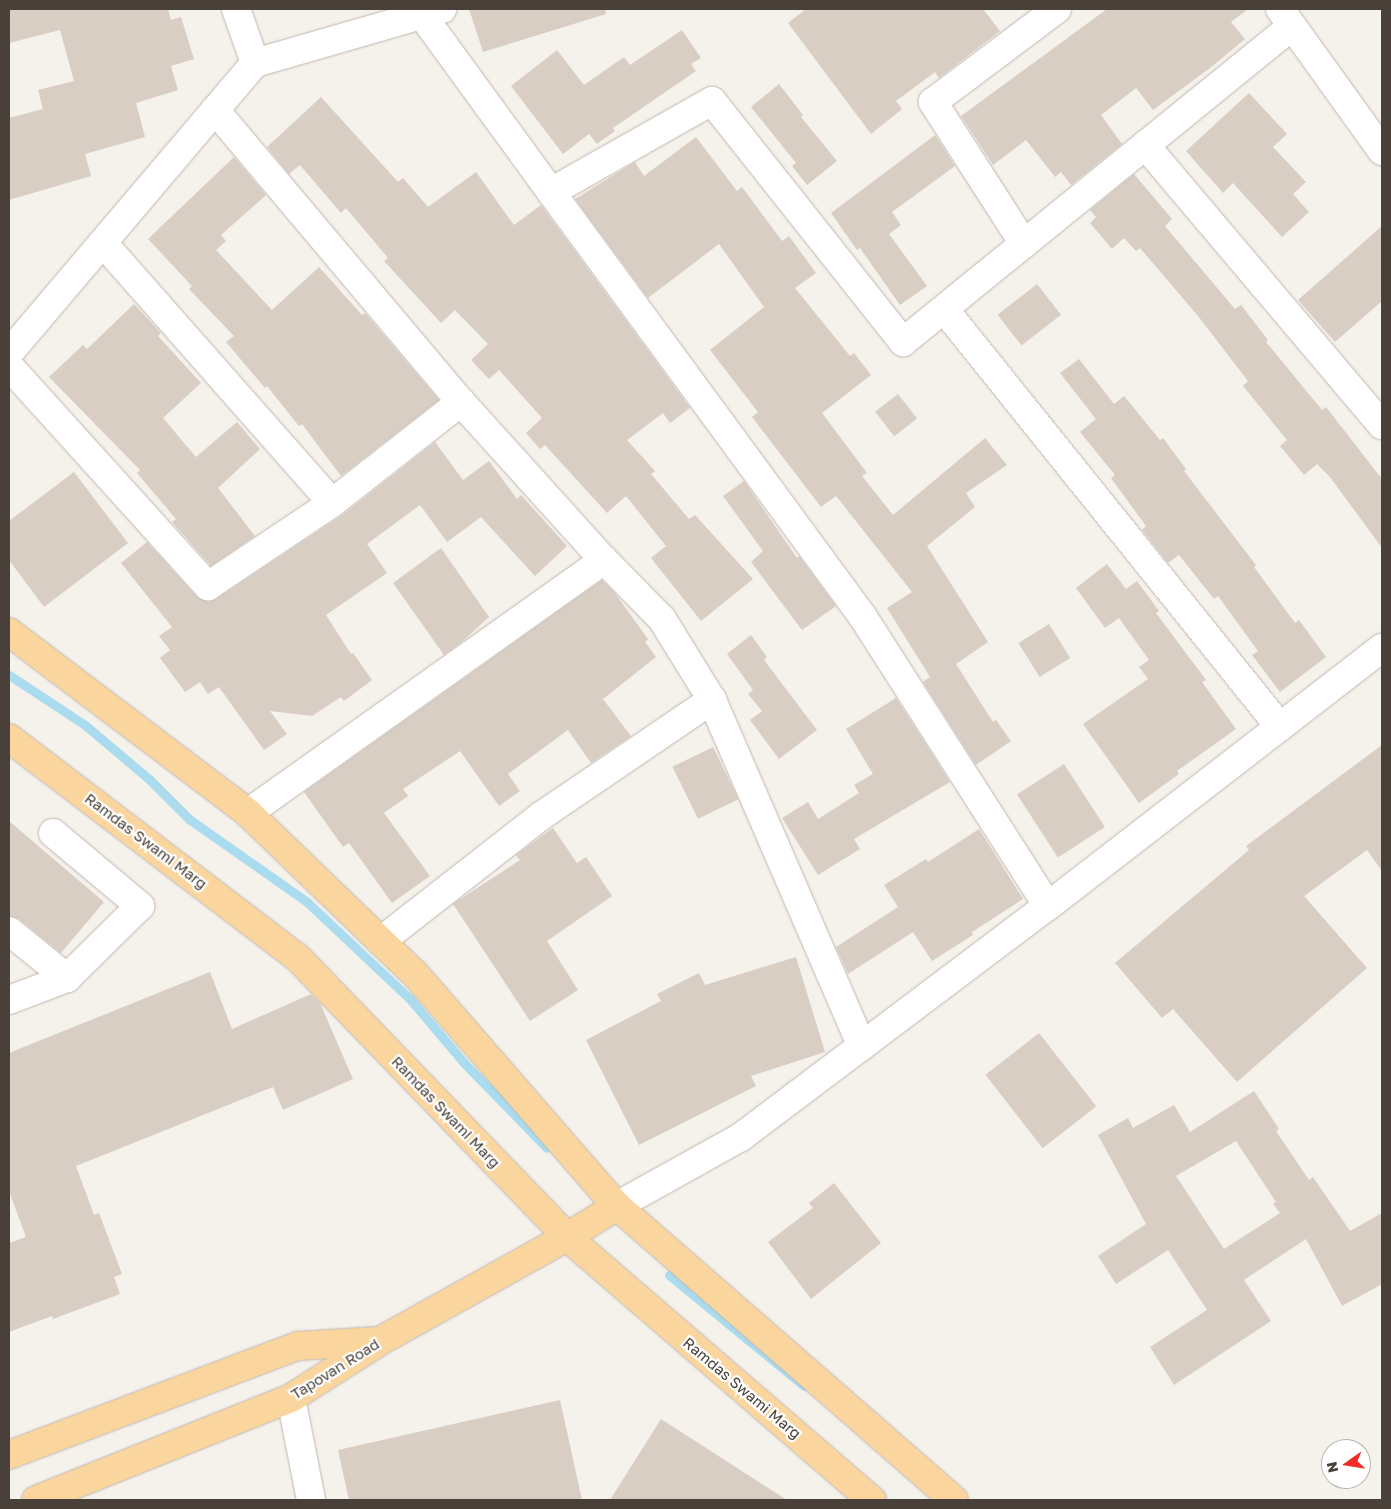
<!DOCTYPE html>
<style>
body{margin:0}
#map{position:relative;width:1391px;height:1509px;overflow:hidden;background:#f5f1eb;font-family:"Golos Text",sans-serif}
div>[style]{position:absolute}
.stream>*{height:9px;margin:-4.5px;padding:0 4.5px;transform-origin:4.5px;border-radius:4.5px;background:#aadbee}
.building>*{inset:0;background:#d9cec4;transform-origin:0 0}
.roads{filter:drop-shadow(0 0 1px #c0b7ae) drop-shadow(0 0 1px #c0b7ae)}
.minor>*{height:28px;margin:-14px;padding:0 14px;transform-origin:14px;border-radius:14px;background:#fff}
.major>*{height:28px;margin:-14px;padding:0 14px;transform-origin:14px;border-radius:14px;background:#fad59e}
span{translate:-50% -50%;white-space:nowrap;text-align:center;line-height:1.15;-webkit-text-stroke:4.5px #fff;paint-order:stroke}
.street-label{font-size:15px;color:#494139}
.frame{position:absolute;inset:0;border:10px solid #494139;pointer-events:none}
.north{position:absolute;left:1321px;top:1439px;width:50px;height:50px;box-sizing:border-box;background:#fff;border:1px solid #b6b3b0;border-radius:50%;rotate:257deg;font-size:14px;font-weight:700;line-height:20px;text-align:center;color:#494139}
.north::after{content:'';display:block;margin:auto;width:18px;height:22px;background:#f12b25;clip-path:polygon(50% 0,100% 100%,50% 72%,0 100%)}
</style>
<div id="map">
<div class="stream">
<i style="left:9px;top:675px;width:91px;rotate:33.3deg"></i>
<i style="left:85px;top:725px;width:84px;rotate:40.2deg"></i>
<i style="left:149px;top:779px;width:57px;rotate:45deg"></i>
<i style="left:189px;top:819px;width:144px;rotate:35.1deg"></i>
<i style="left:307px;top:902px;width:141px;rotate:43.3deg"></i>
<i style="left:410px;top:999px;width:85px;rotate:49.8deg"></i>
<i style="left:465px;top:1064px;width:117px;rotate:45.7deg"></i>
<i style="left:669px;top:1275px;width:175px;rotate:39.4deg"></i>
</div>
<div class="building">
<i style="clip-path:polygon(9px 9px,168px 9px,171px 20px,181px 17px,194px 59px,171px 66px,178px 90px,136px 103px,145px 137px,85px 154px,91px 176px,9px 200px,9px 118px,43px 109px,38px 90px,74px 81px,60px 30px,9px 43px)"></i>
<i style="clip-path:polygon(469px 9px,605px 9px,606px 14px,483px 52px)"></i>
<i style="clip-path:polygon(806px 9px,983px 9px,1000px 31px,939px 78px,935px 72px,896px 101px,902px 109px,871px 134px,788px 23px)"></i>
<i style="clip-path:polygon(1107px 9px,1248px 9px,1231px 22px,1245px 39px,1210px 68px,1153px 110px,1136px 88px,1101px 115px,1122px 144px,1071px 185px,1061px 172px,1055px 177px,1026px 140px,993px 165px,961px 116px)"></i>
<i style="clip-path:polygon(682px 30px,701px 58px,691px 64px,696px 71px,613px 128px,615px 131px,597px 144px,589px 134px,563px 154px,511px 86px,557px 50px,584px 85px,624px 57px,630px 65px)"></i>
<i style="clip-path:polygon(779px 84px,803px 115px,801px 117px,837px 161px,807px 185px,792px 166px,796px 163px,751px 107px)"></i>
<i style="clip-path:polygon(1249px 93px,1287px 134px,1273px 147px,1306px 182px,1293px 194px,1309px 212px,1282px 237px,1233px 183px,1223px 193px,1186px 151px)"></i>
<i style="clip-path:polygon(321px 97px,398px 182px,403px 178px,428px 207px,476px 172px,514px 225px,541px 205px,690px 408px,670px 423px,663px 413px,627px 440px,655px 471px,651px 474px,689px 519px,695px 515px,753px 579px,701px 621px,651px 558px,666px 546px,626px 496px,607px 513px,545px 445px,540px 449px,526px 433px,542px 418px,499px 370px,489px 379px,471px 360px,488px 344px,455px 310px,441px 323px,384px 261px,388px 258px,346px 208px,341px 213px,300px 165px,289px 174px,267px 147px)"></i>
<i style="clip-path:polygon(935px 135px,955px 166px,892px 212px,901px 225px,889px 234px,927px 286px,900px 305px,860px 248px,857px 250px,831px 213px)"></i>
<i style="clip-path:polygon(696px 137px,737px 191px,742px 187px,782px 241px,789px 236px,816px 273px,795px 288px,850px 356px,854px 353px,871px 375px,822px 413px,867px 473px,862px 476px,893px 515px,985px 438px,1007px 465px,966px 493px,975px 507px,927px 546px,988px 642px,956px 664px,993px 722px,996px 720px,1011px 741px,976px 765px,923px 682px,930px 677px,887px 608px,912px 592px,836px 496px,821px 507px,752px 417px,758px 412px,710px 350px,764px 307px,719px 244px,648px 298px,575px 199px,635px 162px,644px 176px)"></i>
<i style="clip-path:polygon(234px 157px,266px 195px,221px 235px,226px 241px,216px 250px,272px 310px,319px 267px,362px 315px,365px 313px,439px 400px,341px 476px,302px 424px,299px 426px,267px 386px,265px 388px,226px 342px,234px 336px,189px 289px,192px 286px,148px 239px)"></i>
<i style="clip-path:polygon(1134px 174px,1172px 219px,1165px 226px,1235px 309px,1241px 305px,1268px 340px,1266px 342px,1322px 410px,1326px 407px,1382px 479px,1382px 548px,1330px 477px,1317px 464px,1304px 475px,1280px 446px,1287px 440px,1243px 386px,1248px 381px,1198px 316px,1140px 248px,1136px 251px,1124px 238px,1112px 249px,1090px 223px,1096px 217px,1090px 210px)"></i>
<i style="clip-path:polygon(1382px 226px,1382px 301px,1335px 342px,1298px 300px)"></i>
<i style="left:1037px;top:284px;width:39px;height:50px;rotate:52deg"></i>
<i style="clip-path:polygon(134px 304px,161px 333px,158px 336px,201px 383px,163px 418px,196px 457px,237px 422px,260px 449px,218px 488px,255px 536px,211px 566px,172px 522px,176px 519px,137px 473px,140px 470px,49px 377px,83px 345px,87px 349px)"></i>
<i style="clip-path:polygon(1079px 359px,1114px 404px,1124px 396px,1160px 440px,1163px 438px,1186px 469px,1184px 471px,1256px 565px,1254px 567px,1295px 623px,1299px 620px,1326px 657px,1280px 692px,1252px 655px,1258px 651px,1218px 596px,1214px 599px,1179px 555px,1168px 563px,1142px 530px,1146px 526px,1111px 478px,1115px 475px,1080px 432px,1096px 419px,1060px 373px)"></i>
<i style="left:898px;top:394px;width:31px;height:29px;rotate:52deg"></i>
<i style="clip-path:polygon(435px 442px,463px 480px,489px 461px,517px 499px,521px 495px,567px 546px,535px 576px,481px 517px,447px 542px,420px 505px,367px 544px,387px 573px,326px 615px,351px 654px,353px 653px,372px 680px,344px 701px,341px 697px,312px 716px,270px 711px,287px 734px,264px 750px,219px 687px,208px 694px,200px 682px,185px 692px,160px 658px,170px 650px,159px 636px,172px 627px,121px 563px,147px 542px,197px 597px,209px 602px,216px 599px,341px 516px)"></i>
<i style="clip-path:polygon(74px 472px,128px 543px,44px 607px,9px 560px,9px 521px)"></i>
<i style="clip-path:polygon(744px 481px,797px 558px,799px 556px,836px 606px,802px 630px,751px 562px,763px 551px,723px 496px)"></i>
<i style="clip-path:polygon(441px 548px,489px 617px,464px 640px,444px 655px,393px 583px)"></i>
<i style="clip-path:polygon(1107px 564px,1126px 589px,1137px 581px,1159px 611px,1156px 613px,1206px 680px,1202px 682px,1236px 729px,1177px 771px,1179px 774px,1139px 803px,1083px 724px,1148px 679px,1139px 667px,1149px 660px,1119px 618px,1105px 628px,1076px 588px)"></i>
<i style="clip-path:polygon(602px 580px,614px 592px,648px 639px,645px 642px,656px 657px,603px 699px,631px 736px,591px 763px,568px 730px,508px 774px,520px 791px,499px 806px,460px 751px,403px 789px,408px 796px,384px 813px,430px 876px,392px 903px,349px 843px,343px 847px,304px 792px)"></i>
<i style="left:1049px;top:624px;width:40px;height:36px;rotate:58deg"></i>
<i style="clip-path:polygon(751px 635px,767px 657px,764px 660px,817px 730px,779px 759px,750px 720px,762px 711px,748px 694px,753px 690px,727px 654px)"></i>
<i style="clip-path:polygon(896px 698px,950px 782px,854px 839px,860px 849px,818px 875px,782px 818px,808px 802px,818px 819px,859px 793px,854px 785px,873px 774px,846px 729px)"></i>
<i style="clip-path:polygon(1382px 745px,1382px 871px,1367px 850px,1304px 896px,1367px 968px,1237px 1082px,1173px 1009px,1162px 1018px,1115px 963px,1249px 850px,1246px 846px)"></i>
<i style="left:713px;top:747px;width:58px;height:45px;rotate:64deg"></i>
<i style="left:1064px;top:764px;width:75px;height:56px;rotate:57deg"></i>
<i style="clip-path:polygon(9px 821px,104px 902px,61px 953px,19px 919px,9px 916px)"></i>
<i style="clip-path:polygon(553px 828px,577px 863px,586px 857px,612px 896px,547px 941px,578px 990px,530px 1021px,453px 904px,520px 860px,516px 855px)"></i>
<i style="clip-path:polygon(979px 829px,1023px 899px,972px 932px,973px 935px,932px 961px,913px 932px,848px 974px,836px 947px,898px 907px,884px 885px,926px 859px,928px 862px)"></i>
<i style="clip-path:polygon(796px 957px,825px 1052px,751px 1076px,756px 1086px,639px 1145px,586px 1040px,661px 1001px,657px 994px,699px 973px,705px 985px)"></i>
<i style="clip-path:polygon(210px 972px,232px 1029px,311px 994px,320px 1003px,353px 1079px,283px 1110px,273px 1087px,76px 1166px,94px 1215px,99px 1213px,122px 1274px,114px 1277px,120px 1294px,53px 1319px,52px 1316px,9px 1332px,9px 1243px,26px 1237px,9px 1191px,9px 1053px)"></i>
<i style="left:1039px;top:1033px;width:93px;height:68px;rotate:52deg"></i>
<i style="clip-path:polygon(evenodd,1254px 1091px,1279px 1129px,1276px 1131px,1309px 1180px,1313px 1177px,1350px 1231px,1382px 1213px,1382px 1284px,1342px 1306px,1306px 1239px,1244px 1280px,1271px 1321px,1174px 1385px,1150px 1347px,1207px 1310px,1168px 1250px,1116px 1284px,1098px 1256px,1146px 1224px,1098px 1135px,1128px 1118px,1133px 1128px,1174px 1105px,1190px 1132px,1254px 1091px,1236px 1141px,1276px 1202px,1273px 1204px,1280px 1213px,1224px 1249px,1176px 1176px,1236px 1141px)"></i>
<i style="clip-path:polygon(834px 1183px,881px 1243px,811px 1299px,768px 1242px,813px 1208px,809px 1203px)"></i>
<i style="clip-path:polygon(560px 1400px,582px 1500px,349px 1500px,338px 1450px)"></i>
<i style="clip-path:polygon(661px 1419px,787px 1500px,610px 1500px)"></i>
</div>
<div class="roads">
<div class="minor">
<i style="left:236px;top:9px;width:57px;rotate:70.6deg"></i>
<i style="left:1280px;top:9px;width:175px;rotate:54.3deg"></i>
<i style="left:422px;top:15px;width:219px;rotate:53.9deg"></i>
<i style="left:551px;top:192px;width:185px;rotate:-29.5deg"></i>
<i style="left:712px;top:101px;width:308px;rotate:51.6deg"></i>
<i style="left:903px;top:342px;width:501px;rotate:-39.09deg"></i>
<i style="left:215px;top:110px;width:382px;rotate:49.9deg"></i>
<i style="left:461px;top:402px;width:213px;rotate:47.9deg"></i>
<i style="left:604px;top:560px;width:437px;rotate:144.6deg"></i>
<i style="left:1145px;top:145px;width:367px;rotate:49.8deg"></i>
<i style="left:551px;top:192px;width:527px;rotate:53.72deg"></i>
<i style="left:863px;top:617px;width:343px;rotate:57.4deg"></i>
<i style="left:103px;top:243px;width:346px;rotate:48.6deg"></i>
<i style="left:332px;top:503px;width:164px;rotate:-38.1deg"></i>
<i style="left:1024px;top:244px;width:169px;rotate:-122.7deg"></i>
<i style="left:933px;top:102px;width:155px;rotate:-36.9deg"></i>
<i style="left:944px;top:309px;width:536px;rotate:51.21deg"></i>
<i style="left:9px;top:353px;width:380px;rotate:-49.7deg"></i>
<i style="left:255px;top:63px;width:195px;rotate:-16.1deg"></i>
<i style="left:9px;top:366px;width:297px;rotate:47.9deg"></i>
<i style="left:208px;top:586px;width:149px;rotate:-33.8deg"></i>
<i style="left:604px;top:560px;width:83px;rotate:45.5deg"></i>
<i style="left:662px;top:619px;width:95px;rotate:58.3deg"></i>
<i style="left:712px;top:700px;width:377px;rotate:66.6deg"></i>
<i style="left:53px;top:833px;width:114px;rotate:40deg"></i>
<i style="left:140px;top:906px;width:103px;rotate:135.4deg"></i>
<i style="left:9px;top:931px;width:75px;rotate:39deg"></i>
<i style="left:67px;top:978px;width:62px;rotate:159.2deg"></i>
<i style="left:381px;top:941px;width:203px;rotate:-38deg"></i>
<i style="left:541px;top:816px;width:207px;rotate:-34.2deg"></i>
<i style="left:617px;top:1206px;width:142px;rotate:-29.1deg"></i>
<i style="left:741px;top:1137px;width:384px;rotate:-37deg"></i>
<i style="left:1048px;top:906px;width:422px;rotate:-37.7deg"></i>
<i style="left:291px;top:1398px;width:104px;rotate:78.9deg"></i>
</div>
<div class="major">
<i style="left:9px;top:632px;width:300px;rotate:37.1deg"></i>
<i style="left:248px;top:813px;width:232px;rotate:44deg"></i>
<i style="left:415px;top:974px;width:308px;rotate:49deg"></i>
<i style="left:617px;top:1206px;width:447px;rotate:41.1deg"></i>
<i style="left:9px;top:738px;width:365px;rotate:37.3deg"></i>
<i style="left:299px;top:959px;width:386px;rotate:46deg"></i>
<i style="left:567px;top:1237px;width:403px;rotate:40.8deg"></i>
<i style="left:9px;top:1455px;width:309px;rotate:-20.7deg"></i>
<i style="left:298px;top:1346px;width:80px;rotate:-3.6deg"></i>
<i style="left:36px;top:1500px;width:275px;rotate:-21.8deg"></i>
<i style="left:291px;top:1398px;width:106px;rotate:-32.6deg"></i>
<i style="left:380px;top:1341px;width:214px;rotate:-29.1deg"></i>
<i style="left:567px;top:1237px;width:59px;rotate:-31.8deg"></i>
</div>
</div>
<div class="street-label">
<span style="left:146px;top:841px;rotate:37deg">Ramdas Swami Marg</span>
<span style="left:446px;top:1112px;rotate:46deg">Ramdas Swami Marg</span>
<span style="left:335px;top:1369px;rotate:-32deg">Tapovan Road</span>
<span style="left:742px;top:1388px;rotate:40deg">Ramdas Swami Marg</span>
</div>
<div class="frame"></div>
<div class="north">N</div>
</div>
